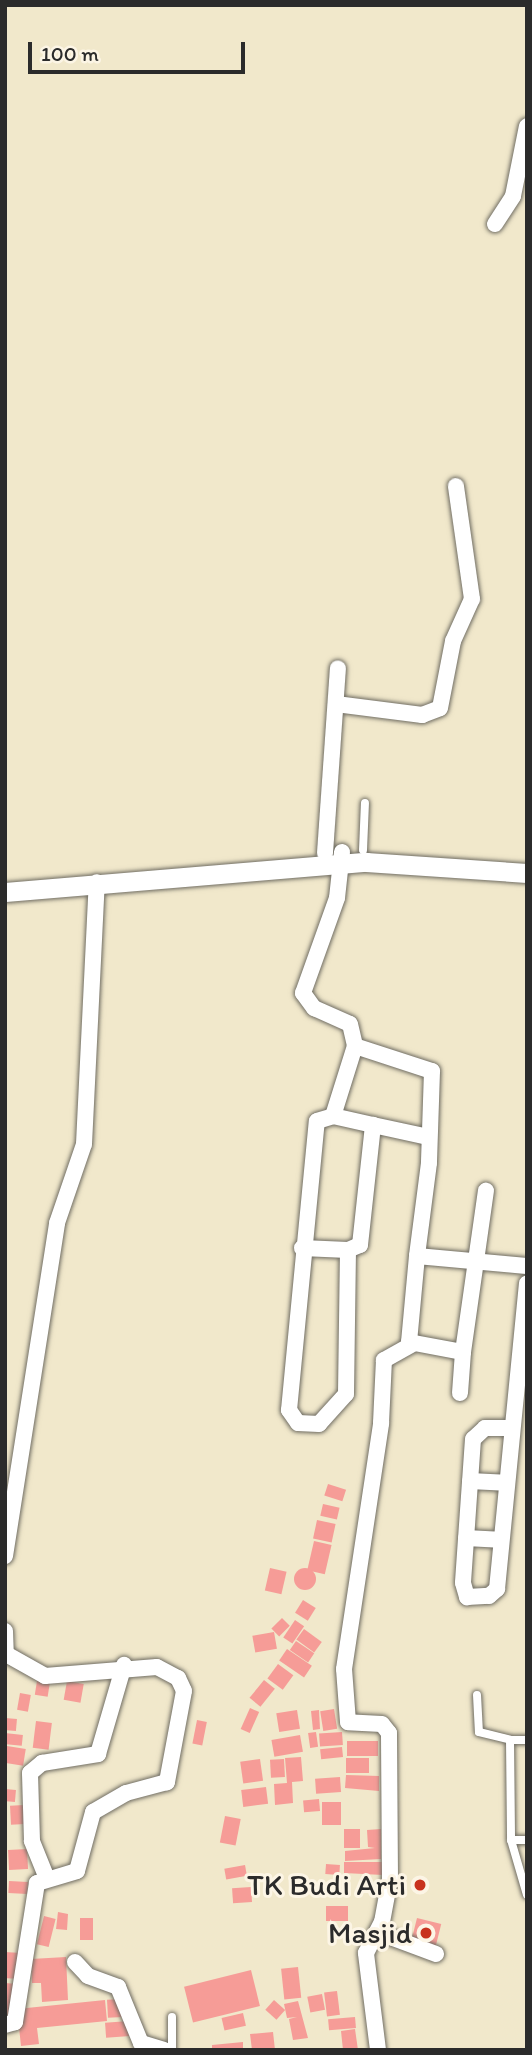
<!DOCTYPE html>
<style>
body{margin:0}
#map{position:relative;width:532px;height:2055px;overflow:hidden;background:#f1e8cb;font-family:Itim,sans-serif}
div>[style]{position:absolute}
.building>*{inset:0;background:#f69c97;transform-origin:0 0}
.round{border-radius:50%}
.roads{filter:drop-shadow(0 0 2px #706d63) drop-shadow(0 0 2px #706d63)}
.service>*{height:8px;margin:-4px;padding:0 4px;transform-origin:4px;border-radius:4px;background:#fff}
.minor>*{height:16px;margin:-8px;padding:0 8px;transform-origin:8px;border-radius:8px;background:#fff}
.tertiary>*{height:19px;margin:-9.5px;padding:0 9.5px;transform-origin:9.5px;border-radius:9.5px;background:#fff}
.dots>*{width:19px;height:19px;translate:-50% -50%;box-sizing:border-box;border:4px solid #fcf5e5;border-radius:50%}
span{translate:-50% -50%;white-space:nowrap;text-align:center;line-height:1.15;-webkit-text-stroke:6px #fcf5e5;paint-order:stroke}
.poi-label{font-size:30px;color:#2b2b2b}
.right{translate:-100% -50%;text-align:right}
.frame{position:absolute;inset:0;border:7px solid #2b2b2b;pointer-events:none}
.scale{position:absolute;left:28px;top:42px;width:217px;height:32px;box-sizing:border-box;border:4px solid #2b2b2b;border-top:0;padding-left:9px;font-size:21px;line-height:24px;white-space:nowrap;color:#2b2b2b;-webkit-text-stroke:5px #fcf5e5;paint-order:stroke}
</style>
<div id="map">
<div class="building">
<i style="left:328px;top:1484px;width:19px;height:12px;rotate:18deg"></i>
<i style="left:323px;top:1504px;width:17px;height:12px;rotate:13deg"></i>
<i style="left:317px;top:1520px;width:19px;height:19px;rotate:12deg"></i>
<i style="left:314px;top:1541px;width:18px;height:30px;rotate:13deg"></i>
<i class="round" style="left:294px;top:1568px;width:22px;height:22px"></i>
<i style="left:270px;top:1568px;width:17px;height:23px;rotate:13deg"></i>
<i style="left:303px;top:1600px;width:15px;height:15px;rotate:32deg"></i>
<i style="left:282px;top:1618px;width:11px;height:15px;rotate:45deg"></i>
<i style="left:295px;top:1620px;width:11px;height:21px;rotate:34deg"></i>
<i style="left:304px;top:1629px;width:22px;height:13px;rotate:36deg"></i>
<i style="left:274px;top:1632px;width:17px;height:22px;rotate:80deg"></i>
<i style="left:296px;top:1641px;width:22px;height:11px;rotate:34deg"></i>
<i style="left:287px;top:1649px;width:30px;height:14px;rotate:34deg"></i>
<i style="left:278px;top:1664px;width:19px;height:18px;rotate:36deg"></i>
<i style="left:264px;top:1680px;width:14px;height:23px;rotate:39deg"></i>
<i style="left:37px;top:1681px;width:13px;height:14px;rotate:9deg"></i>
<i style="left:67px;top:1681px;width:17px;height:19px;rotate:10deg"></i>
<i style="left:20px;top:1693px;width:11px;height:17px;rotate:10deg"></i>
<i style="left:250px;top:1708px;width:10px;height:23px;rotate:24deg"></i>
<i style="left:334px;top:1709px;width:20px;height:14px;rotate:81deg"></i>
<i style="left:297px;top:1710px;width:19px;height:21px;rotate:81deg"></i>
<i style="clip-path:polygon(319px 1710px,320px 1729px,313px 1730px,311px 1711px)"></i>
<i style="left:5px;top:1718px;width:12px;height:12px;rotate:5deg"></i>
<i style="left:197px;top:1720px;width:10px;height:24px;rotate:11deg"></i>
<i style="left:36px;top:1721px;width:16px;height:27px;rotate:7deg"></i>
<i style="left:316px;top:1732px;width:15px;height:8px;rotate:82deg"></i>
<i style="left:342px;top:1732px;width:13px;height:23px;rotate:86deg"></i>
<i style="left:5px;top:1733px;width:18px;height:11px;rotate:6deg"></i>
<i style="left:300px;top:1735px;width:17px;height:29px;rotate:80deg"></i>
<i style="left:347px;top:1741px;width:31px;height:15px"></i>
<i style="left:7px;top:1746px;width:19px;height:17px;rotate:9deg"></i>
<i style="left:342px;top:1747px;width:10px;height:22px;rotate:84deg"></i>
<i style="clip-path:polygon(301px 1757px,303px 1781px,292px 1782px,293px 1803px,275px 1805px,274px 1784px,287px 1783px,285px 1758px)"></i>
<i style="left:346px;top:1758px;width:23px;height:15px"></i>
<i style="left:260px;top:1759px;width:22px;height:20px;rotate:82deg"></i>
<i style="left:284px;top:1759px;width:18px;height:14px;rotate:87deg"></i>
<i style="clip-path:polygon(346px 1775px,379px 1776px,379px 1791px,345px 1788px)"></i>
<i style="left:340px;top:1777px;width:15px;height:25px;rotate:86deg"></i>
<i style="left:266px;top:1787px;width:17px;height:25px;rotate:83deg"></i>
<i style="left:5px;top:1789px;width:11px;height:12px;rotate:5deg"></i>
<i style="left:319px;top:1799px;width:12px;height:16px;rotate:85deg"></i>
<i style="left:322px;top:1802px;width:19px;height:23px"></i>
<i style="left:24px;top:1805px;width:19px;height:14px;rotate:87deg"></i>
<i style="left:225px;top:1816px;width:16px;height:27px;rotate:11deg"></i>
<i style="left:360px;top:1829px;width:19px;height:16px;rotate:90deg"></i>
<i style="clip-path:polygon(381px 1829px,381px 1859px,345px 1861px,345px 1851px,375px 1848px,368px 1847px,367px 1830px)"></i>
<i style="left:27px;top:1849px;width:20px;height:19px;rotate:87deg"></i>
<i style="clip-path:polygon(344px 1862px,383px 1862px,383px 1875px,344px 1873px)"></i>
<i style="left:326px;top:1864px;width:14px;height:10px;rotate:4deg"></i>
<i style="left:245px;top:1865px;width:11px;height:21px;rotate:80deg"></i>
<i style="left:9px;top:1881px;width:19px;height:12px;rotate:3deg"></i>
<i style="left:251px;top:1887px;width:15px;height:19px;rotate:86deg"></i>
<i style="left:348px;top:1906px;width:15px;height:22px;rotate:90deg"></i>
<i style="clip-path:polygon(58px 1912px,68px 1914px,67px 1930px,56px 1929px)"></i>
<i style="left:44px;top:1916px;width:12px;height:29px;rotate:14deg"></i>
<i style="left:80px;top:1918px;width:13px;height:22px"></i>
<i style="left:417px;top:1918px;width:25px;height:24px;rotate:14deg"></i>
<i style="left:5px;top:1952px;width:16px;height:26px;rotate:4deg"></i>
<i style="clip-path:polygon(66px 1957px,68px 2000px,42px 2002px,41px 1983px,32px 1983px,31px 1959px)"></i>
<i style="left:298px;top:1967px;width:31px;height:17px;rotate:84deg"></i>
<i style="left:251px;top:1970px;width:37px;height:69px;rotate:76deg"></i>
<i style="clip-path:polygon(5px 1983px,18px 1984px,14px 2020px,5px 2019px)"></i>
<i style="left:337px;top:1991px;width:24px;height:13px;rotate:83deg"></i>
<i style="left:322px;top:1994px;width:16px;height:15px;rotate:79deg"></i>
<i style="left:122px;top:1999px;width:18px;height:15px;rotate:87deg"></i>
<i style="clip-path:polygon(105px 2000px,107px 2021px,37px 2028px,39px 2044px,21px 2046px,17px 2009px)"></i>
<i style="left:274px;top:2000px;width:15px;height:13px;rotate:42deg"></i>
<i style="clip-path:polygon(298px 2001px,308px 2038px,293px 2040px,289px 2019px,297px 2017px,287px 2018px,284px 2004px)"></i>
<i style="left:243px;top:2013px;width:13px;height:22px;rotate:77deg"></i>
<i style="left:355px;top:2017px;width:11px;height:27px;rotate:85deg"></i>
<i style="left:129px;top:2021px;width:15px;height:24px;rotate:86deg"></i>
<i style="clip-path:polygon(355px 2029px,358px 2050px,343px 2050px,341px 2031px)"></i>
<i style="clip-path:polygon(273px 2032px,275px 2050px,252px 2050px,250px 2034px)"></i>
<i style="clip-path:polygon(243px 2042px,243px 2050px,212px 2050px,212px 2045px)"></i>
</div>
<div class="roads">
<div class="service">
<i style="left:363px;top:850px;width:47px;rotate:-87.6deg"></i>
<i style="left:477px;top:1695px;width:37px;rotate:87deg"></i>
<i style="left:479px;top:1732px;width:32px;rotate:14deg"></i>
<i style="left:510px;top:1740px;width:100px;rotate:89.4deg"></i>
<i style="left:511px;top:1840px;width:57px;rotate:73.8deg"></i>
<i style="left:510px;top:1740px;width:17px"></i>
<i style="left:511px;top:1840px;width:16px"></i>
<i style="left:172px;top:2017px;width:33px;rotate:90deg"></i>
</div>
<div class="minor">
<i style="left:495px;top:224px;width:33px;rotate:-57deg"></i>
<i style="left:513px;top:196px;width:71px;rotate:-78.7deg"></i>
<i style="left:336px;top:704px;width:87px;rotate:7.3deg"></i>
<i style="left:422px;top:715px;width:19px;rotate:-21deg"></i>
<i style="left:440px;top:708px;width:68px;rotate:-79deg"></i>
<i style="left:453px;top:641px;width:46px;rotate:-65.7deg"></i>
<i style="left:472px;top:599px;width:114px;rotate:-98.1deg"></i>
<i style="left:342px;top:852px;width:46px;rotate:96.2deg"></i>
<i style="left:337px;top:898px;width:101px;rotate:109.7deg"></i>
<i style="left:303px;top:993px;width:19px;rotate:54deg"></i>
<i style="left:314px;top:1008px;width:39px;rotate:24deg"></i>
<i style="left:350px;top:1024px;width:23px;rotate:77deg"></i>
<i style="left:355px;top:1046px;width:81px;rotate:18deg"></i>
<i style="left:432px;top:1071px;width:92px;rotate:91.9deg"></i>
<i style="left:429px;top:1163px;width:94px;rotate:97.4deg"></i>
<i style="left:417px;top:1256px;width:110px;rotate:5.2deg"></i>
<i style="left:325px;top:853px;width:185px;rotate:-86deg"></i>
<i style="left:333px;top:1116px;width:73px;rotate:-72.6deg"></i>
<i style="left:302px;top:1248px;width:46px;rotate:2.5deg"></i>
<i style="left:348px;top:1250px;width:13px;rotate:-23deg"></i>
<i style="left:360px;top:1245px;width:121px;rotate:-83.8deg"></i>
<i style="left:373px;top:1125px;width:56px;rotate:12.3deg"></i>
<i style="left:348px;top:1250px;width:144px;rotate:90.8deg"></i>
<i style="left:346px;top:1394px;width:40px;rotate:132deg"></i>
<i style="left:319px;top:1424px;width:21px;rotate:-177deg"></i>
<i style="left:298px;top:1423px;width:16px;rotate:-125deg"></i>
<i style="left:289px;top:1410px;width:290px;rotate:-84.5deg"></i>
<i style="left:317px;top:1121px;width:17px;rotate:-17deg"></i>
<i style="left:333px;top:1116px;width:41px;rotate:12.7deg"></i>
<i style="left:417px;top:1256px;width:86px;rotate:95.3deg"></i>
<i style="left:409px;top:1342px;width:55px;rotate:10.5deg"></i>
<i style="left:463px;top:1352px;width:163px;rotate:-81.9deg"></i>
<i style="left:460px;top:1393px;width:41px;rotate:-85.8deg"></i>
<i style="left:512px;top:1428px;width:27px;rotate:180deg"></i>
<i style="left:485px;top:1428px;width:16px;rotate:137deg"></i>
<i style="left:473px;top:1439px;width:144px;rotate:94deg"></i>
<i style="left:463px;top:1583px;width:15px;rotate:74deg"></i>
<i style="left:467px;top:1597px;width:22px;rotate:-3deg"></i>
<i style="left:489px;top:1596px;width:11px;rotate:-41deg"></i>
<i style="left:497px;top:1589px;width:307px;rotate:-84.4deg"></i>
<i style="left:470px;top:1481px;width:35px;rotate:3deg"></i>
<i style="left:466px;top:1538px;width:33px;rotate:3deg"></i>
<i style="left:5px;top:1556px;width:337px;rotate:-81.1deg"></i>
<i style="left:57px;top:1223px;width:83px;rotate:-71.1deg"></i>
<i style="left:84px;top:1144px;width:262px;rotate:-87.2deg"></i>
<i style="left:5px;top:1631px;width:23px;rotate:88deg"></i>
<i style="left:6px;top:1654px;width:45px;rotate:29.4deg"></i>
<i style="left:45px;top:1676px;width:112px;rotate:-4.6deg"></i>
<i style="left:157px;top:1667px;width:24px;rotate:28deg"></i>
<i style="left:178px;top:1678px;width:14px;rotate:65deg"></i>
<i style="left:184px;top:1691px;width:93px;rotate:100.6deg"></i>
<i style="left:167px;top:1782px;width:42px;rotate:165deg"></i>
<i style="left:126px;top:1793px;width:38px;rotate:150deg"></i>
<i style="left:93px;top:1812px;width:61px;rotate:105.2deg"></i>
<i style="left:77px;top:1871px;width:42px;rotate:163.3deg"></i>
<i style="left:37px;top:1883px;width:141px;rotate:99deg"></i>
<i style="left:15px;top:2022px;width:10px;rotate:163deg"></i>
<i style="left:46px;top:1876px;width:38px;rotate:-112deg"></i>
<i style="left:32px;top:1841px;width:68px;rotate:-91.7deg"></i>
<i style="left:30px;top:1773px;width:16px;rotate:-40deg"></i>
<i style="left:42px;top:1763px;width:57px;rotate:-9.1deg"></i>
<i style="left:98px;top:1754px;width:93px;rotate:-73.7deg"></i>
<i style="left:377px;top:1932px;width:63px;rotate:20.4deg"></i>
<i style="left:75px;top:1962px;width:19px;rotate:47deg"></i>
<i style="left:88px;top:1976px;width:32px;rotate:20deg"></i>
<i style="left:118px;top:1987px;width:61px;rotate:67.7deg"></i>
<i style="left:141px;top:2043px;width:24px;rotate:17deg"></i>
<i style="left:378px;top:2050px;width:98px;rotate:-97.1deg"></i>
<i style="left:366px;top:1953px;width:35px;rotate:-63deg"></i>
<i style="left:382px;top:1922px;width:44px;rotate:-79.5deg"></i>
<i style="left:390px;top:1879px;width:146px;rotate:-90.4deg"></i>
<i style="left:389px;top:1733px;width:11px;rotate:-128deg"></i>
<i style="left:382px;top:1724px;width:34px;rotate:-177deg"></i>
<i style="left:348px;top:1722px;width:53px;rotate:-94.3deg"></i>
<i style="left:344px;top:1669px;width:249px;rotate:-81.4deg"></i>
<i style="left:381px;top:1423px;width:63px;rotate:-87.3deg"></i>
<i style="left:384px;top:1360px;width:31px;rotate:-29deg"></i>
</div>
<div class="tertiary">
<i style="left:5px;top:892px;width:362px;rotate:-4.8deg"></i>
<i style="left:366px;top:862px;width:161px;rotate:3.9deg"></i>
</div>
</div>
<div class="dots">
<i style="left:420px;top:1885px;background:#c8321e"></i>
<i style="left:426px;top:1933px;background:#c8321e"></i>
</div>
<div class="poi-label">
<span class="right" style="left:406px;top:1885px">TK Budi Arti</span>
<span class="right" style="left:412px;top:1933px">Masjid</span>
</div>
<div class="frame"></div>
<div class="scale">100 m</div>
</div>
